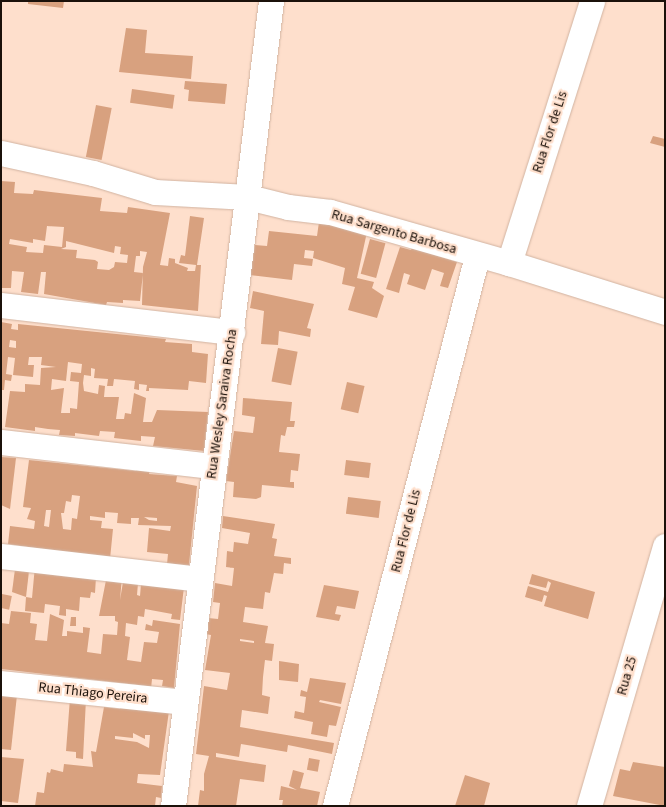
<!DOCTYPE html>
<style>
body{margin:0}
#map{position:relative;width:666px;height:807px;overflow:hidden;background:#fedfcc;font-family:"Source Sans 3",sans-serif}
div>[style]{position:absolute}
.building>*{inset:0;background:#d8a17f;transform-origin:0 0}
.roads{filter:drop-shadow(0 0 1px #d1b3a1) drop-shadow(0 0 1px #d1b3a1)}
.minor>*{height:25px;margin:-12.5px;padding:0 12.5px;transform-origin:12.5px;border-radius:12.5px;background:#fff}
span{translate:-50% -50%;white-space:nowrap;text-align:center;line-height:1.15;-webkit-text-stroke:4.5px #fedfcc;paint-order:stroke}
.street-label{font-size:14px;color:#1b110a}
.frame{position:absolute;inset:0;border:2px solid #1b110a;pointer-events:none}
</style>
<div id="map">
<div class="building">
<i style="clip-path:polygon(28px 1px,64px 1px,63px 8px,28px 4px)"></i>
<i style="clip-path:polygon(126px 28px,147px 30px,145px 53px,193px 56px,191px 79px,119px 72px)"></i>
<i style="clip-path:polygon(185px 81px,227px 84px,225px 104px,188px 101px,189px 90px,184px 89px)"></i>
<i style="left:132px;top:89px;width:43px;height:14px;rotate:8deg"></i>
<i style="left:96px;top:105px;width:16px;height:53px;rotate:11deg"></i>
<i style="clip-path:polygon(653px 136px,665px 139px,665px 147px,650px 143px)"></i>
<i style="clip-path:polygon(evenodd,1px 181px,15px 182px,14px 193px,33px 194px,34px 190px,102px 198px,100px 211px,127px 213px,128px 207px,170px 213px,160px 265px,168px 266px,169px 258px,175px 259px,175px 263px,188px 268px,187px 271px,195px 271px,196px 265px,179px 263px,181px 255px,185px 256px,190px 216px,204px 218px,197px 265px,201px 265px,198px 311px,142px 305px,143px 267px,147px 252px,140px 251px,140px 256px,136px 256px,134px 272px,143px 273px,140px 301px,123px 300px,123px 303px,107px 302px,106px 305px,44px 294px,46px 272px,41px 272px,38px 294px,21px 292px,24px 272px,12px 271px,11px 288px,1px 288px,1px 181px,47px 226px,64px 227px,62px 247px,44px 245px,43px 253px,26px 252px,27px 247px,9px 244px,10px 239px,33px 243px,33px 239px,45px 241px,47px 226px,1px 181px,66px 241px,114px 253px,115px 246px,121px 247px,120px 254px,128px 255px,127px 263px,115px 262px,114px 267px,109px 270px,97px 269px,98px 262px,95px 260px,76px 258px,77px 250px,61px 249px,66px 247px,66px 241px)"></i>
<i style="clip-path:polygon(319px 222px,367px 232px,357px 278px,374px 282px,372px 288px,384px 296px,377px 318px,348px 310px,355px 287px,342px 284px,345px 268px,313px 258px,314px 251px,305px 250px,304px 258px,313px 259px,312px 266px,294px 264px,292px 280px,250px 275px,255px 245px,267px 246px,269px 231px,317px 236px)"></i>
<i style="left:370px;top:239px;width:16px;height:36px;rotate:15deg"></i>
<i style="clip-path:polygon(400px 247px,411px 250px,412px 248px,457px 262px,448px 288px,440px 286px,444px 273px,432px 269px,425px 290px,407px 284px,410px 275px,404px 273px,399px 293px,386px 289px)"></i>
<i style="clip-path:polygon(253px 291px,314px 304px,307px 328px,311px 329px,310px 337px,279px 331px,278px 345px,261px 344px,264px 311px,250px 308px)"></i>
<i style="clip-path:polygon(evenodd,1px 322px,12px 324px,11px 329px,18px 330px,18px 324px,166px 339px,165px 342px,192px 344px,192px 352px,208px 354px,206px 383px,189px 381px,188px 390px,149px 388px,149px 391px,146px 391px,147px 385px,139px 384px,139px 390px,134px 389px,135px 381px,114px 379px,113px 386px,107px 386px,108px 379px,94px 378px,95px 369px,91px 368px,91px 376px,84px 375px,83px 383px,84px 391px,98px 394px,99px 385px,105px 386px,104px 397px,119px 397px,116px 419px,124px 419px,125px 413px,131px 414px,134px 393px,146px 398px,143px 422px,152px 422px,157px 410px,208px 412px,204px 451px,153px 446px,155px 437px,141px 436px,141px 441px,114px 438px,115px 432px,100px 431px,99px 436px,75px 433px,75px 436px,59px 435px,60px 430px,48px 429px,35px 427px,35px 431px,5px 427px,10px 391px,25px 392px,25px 384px,40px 385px,41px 368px,56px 367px,41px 365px,42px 357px,29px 357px,28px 365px,34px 365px,33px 377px,13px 375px,15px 358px,8px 357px,6px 374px,12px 375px,11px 381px,5px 380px,4px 390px,1px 390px,1px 322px,10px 340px,16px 341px,16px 348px,9px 347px,10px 340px,1px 322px,68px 362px,82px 364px,81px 373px,71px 372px,70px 381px,79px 382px,77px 409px,70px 408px,70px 413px,61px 413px,64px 388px,51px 390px,52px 379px,66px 381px,68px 362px)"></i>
<i style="left:278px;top:348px;width:20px;height:34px;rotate:11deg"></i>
<i style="left:347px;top:382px;width:18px;height:28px;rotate:13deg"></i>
<i style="clip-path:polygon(243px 398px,292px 402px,290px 421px,295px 421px,294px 427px,287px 427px,285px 436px,281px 435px,279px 452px,300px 454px,298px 471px,291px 470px,290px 482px,294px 482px,294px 488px,262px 485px,261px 497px,256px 499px,233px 497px,234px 482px,226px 481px,234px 431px,253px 433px,255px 417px,242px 415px)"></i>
<i style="clip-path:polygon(1px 457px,16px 458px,10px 509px,1px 505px)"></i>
<i style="clip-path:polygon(evenodd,29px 460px,136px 471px,136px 467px,150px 469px,149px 474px,177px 476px,176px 482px,197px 486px,189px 565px,167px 564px,168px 554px,147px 552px,149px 528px,170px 531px,171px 526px,138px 525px,139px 518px,131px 518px,131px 524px,117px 523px,118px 513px,105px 512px,105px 518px,90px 516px,90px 520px,102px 521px,101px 528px,113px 529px,110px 559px,8px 544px,10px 526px,34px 529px,35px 521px,27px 519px,31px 508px,23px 507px,29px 460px,72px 495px,80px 496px,77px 519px,72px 518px,71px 530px,63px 529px,61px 513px,64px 513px,66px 501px,71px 502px,72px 495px,29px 460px,46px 510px,51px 510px,49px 527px,44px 526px,46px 510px,29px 460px,144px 517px,157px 518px,157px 521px,149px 520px,144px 517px)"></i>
<i style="left:346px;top:460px;width:25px;height:15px;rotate:7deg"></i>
<i style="left:348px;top:497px;width:33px;height:17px;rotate:7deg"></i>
<i style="clip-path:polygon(evenodd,223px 516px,275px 524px,272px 538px,277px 539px,274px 556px,291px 558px,291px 564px,284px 563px,283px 574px,274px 573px,270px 593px,265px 592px,263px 609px,245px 607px,243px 622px,268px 626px,265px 643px,274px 644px,272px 661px,265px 660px,263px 677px,262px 695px,270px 697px,268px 714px,242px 710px,240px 727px,334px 743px,332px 754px,288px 745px,287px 752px,241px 744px,239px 757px,216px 753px,216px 757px,266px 765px,264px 782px,240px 779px,236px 806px,198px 806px,200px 790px,204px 791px,204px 774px,209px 756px,196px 754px,204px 686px,227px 690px,230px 673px,205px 670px,211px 635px,205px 634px,208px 618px,218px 619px,220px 603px,213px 602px,215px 583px,232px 586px,234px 568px,226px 567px,227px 551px,233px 552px,234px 542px,248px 544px,250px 533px,222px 528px,223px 516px,240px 639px,254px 641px,254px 643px,240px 641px,240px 639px)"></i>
<i style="clip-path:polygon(35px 566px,96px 577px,95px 593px,91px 592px,90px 598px,80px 597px,79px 611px,66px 609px,66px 616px,59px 615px,60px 606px,45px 604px,44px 613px,25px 611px,26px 597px,32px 598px)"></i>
<i style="clip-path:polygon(15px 569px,29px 571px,26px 597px,12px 592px)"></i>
<i style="clip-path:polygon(532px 574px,595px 592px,588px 619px,544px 606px,547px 596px,544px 595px,542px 602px,525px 597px,528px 586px,548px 592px,551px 583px,548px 581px,546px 588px,529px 584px)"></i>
<i style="clip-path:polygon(107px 575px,122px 576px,120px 600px,123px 582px,138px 583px,137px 595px,140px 596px,141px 584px,184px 587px,180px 620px,171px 619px,172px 614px,145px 609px,144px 617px,138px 616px,137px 625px,126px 623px,125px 636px,130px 637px,127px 660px,141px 662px,144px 642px,157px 643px,159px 632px,145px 630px,146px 624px,152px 626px,153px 620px,180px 624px,174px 688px,162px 686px,163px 680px,152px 679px,151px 689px,138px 688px,139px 685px,1px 669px,1px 623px,9px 624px,11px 611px,31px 613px,30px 623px,37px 624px,35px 640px,47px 641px,50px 614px,64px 620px,62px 636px,67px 636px,67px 631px,83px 633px,83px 627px,90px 628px,87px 652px,101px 654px,103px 634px,117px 635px,118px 622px,115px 621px,115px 616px,99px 616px)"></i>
<i style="clip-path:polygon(324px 585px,359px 591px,355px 609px,337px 606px,335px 614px,341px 615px,339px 621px,316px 617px)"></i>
<i style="left:2px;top:594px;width:10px;height:14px;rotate:11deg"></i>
<i style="clip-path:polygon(71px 617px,76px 617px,76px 626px,70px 626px)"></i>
<i style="clip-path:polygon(279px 661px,299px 664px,298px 682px,279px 680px)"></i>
<i style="clip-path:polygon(310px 678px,346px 683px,341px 704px,320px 700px,319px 702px,341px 707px,336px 726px,329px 725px,327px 737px,311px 734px,313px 722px,294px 718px,295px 711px,304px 713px,306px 697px,300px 696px,301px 690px,307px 692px)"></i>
<i style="clip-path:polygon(1px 693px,17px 695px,11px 750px,1px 749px)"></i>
<i style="clip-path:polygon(70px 698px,86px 699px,83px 759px,76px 758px,76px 752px,66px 751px)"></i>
<i style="clip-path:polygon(evenodd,121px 704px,169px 711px,160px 775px,117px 773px,138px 774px,137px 783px,162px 786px,161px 798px,156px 797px,155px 806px,35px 806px,37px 792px,44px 793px,47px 772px,50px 773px,51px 769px,63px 772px,64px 764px,93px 767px,91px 751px,96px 752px,104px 707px,120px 709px,121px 704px,133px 733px,145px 739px,145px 735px,150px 735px,149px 748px,137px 742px,115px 739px,115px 736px,133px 738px,133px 733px)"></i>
<i style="clip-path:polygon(1px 757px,24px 759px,18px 803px,1px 801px)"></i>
<i style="left:309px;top:758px;width:11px;height:12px;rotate:10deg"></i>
<i style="clip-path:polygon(633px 762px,665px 767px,665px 806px,613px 796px,620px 769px,630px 771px)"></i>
<i style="clip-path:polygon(293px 770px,304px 773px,300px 788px,320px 792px,317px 806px,282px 806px,283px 800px,279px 800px,281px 786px,297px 790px,289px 786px)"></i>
<i style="clip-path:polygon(465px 775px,490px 783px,484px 806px,455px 806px)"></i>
</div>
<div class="roads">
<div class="minor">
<i style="left:1px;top:153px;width:94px;rotate:12.3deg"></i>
<i style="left:93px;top:173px;width:65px;rotate:17deg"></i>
<i style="left:155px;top:192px;width:93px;rotate:3.1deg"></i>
<i style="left:248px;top:197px;width:41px;rotate:14deg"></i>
<i style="left:288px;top:207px;width:42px;rotate:6.8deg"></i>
<i style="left:330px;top:212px;width:186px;rotate:15.9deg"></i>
<i style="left:509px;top:263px;width:164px;rotate:17.4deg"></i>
<i style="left:509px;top:263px;width:275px;rotate:-72.4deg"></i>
<i style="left:1px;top:305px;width:233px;rotate:6.7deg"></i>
<i style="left:1px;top:442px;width:213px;rotate:6.5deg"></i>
<i style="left:1px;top:556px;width:200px;rotate:6.6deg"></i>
<i style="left:1px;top:683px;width:185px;rotate:5.9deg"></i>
<i style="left:173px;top:806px;width:811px;rotate:-83.06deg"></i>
<i style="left:335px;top:806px;width:568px;rotate:-75.52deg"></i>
<i style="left:589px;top:806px;width:271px;rotate:-73.7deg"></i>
</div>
</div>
<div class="street-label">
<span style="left:550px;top:132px;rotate:-72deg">Rua Flor de Lis</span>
<span style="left:394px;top:232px;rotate:16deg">Rua Sargento Barbosa</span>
<span style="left:222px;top:404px;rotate:-82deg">Rua Wesley Saraiva Rocha</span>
<span style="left:406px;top:531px;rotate:-76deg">Rua Flor de Lis</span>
<span style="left:627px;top:676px;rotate:-74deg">Rua 25</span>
<span style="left:93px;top:693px;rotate:6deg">Rua Thiago Pereira</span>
</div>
<div class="frame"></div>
</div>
